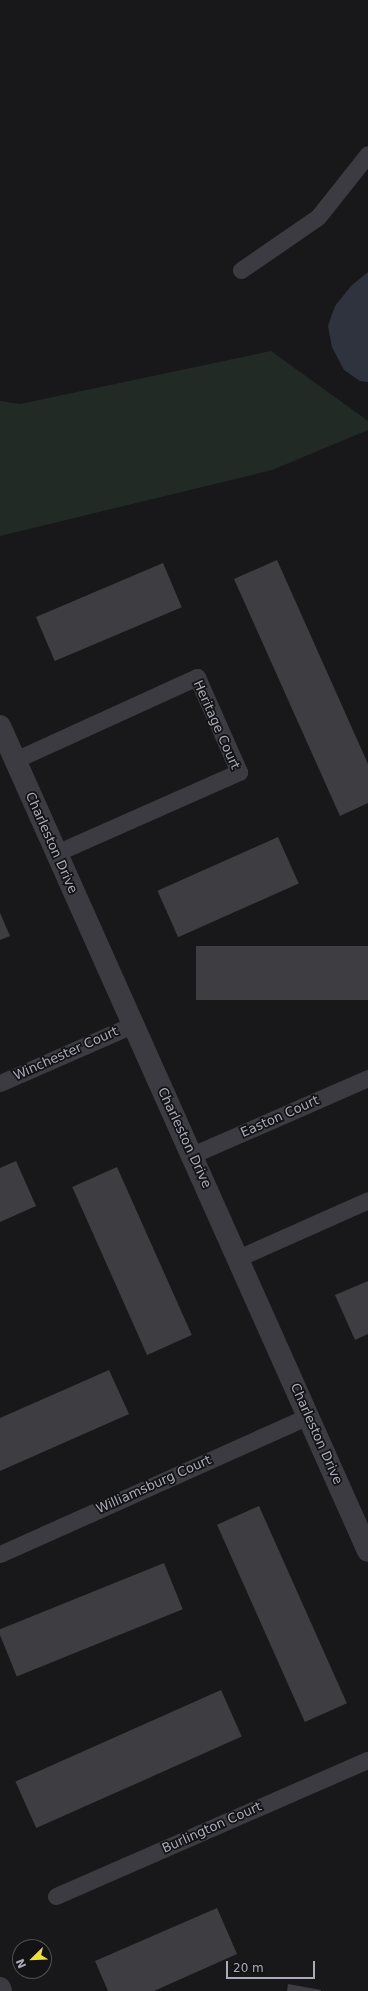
<!DOCTYPE html>
<style>
body{margin:0}
#map{position:relative;width:368px;height:1991px;overflow:hidden;background:#18181a;font-family:"DejaVu Sans",sans-serif}
div>[style]{position:absolute}
.green>*{inset:0;background:#222a25}
.water>*{inset:0;background:#2e333e}
.building>*{inset:0;background:#3e3d41;transform-origin:0 0}
.service>*{height:17px;margin:-8.5px;padding:0 8.5px;transform-origin:8.5px;border-radius:8.5px;background:#3b3b41}
.minor>*{height:22px;margin:-11px;padding:0 11px;transform-origin:11px;border-radius:11px;background:#3b3b41}
span{translate:-50% -50%;white-space:nowrap;text-align:center;line-height:1.15;-webkit-text-stroke:3.5px #131315;paint-order:stroke}
.street-label{font-size:13px;color:#aaabb9}
.north{position:absolute;left:12px;top:1939px;width:40px;height:40px;box-sizing:border-box;background:#131315;border:1px solid #4f5057;border-radius:50%;rotate:247deg;font-size:11px;font-weight:700;line-height:16px;text-align:center;color:#aaabb9}
.north::after{content:'';display:block;margin:auto;width:14px;height:18px;background:#f0df3a;clip-path:polygon(50% 0,100% 100%,50% 72%,0 100%)}
.scale{position:absolute;left:226px;top:1961px;width:89px;height:18px;box-sizing:border-box;border:2px solid #aaabb9;border-top:0;padding-left:5px;font-size:12px;line-height:14px;white-space:nowrap;color:#aaabb9;-webkit-text-stroke:3px #131315;paint-order:stroke}
</style>
<div id="map">
<div class="green">
<i style="clip-path:polygon(271px 351px,368px 421px,368px 430px,272px 470px,0 536px,0 401px,20px 404px)"></i>
</div>
<div class="water">
<i style="clip-path:polygon(368px 272px,368px 382px,360px 381px,344px 370px,332px 347px,328px 326px,335px 306px,351px 286px)"></i>
</div>
<div class="building">
<i style="clip-path:polygon(277px 560px,368px 764px,368px 803px,340px 816px,234px 579px)"></i>
<i style="left:163px;top:563px;width:48px;height:138px;rotate:67deg"></i>
<i style="left:278px;top:837px;width:51px;height:132px;rotate:66deg"></i>
<i style="clip-path:polygon(0 913px,10px 936px,0 940px)"></i>
<i style="left:368px;top:946px;width:54px;height:172px;rotate:90deg"></i>
<i style="clip-path:polygon(16px 1161px,36px 1206px,0 1222px,0 1168px)"></i>
<i style="left:117px;top:1167px;width:184px;height:49px;rotate:66deg"></i>
<i style="clip-path:polygon(368px 1281px,368px 1334px,355px 1340px,335px 1295px)"></i>
<i style="clip-path:polygon(109px 1370px,129px 1414px,0 1471px,0 1418px)"></i>
<i style="left:259px;top:1506px;width:216px;height:46px;rotate:66deg"></i>
<i style="left:164px;top:1563px;width:50px;height:179px;rotate:68deg"></i>
<i style="left:221px;top:1690px;width:51px;height:225px;rotate:66deg"></i>
<i style="clip-path:polygon(217px 1908px,237px 1954px,154px 1991px,108px 1991px,95px 1961px)"></i>
<i style="clip-path:polygon(288px 1984px,321px 1990px,321px 1991px,287px 1991px)"></i>
</div>
<div class="service">
<i style="left:241px;top:270px;width:93px;rotate:-34.5deg"></i>
<i style="left:318px;top:217px;width:80px;rotate:-51.6deg"></i>
<i style="left:15px;top:760px;width:200px;rotate:-24.5deg"></i>
<i style="left:197px;top:677px;width:104px;rotate:66.1deg"></i>
<i style="left:239px;top:772px;width:200px;rotate:156.1deg"></i>
<i style="left:0;top:1083px;width:144px;rotate:-23.7deg"></i>
<i style="left:192px;top:1155px;width:192px;rotate:-23.6deg"></i>
<i style="left:238px;top:1258px;width:142px;rotate:-24deg"></i>
<i style="left:0;top:1554px;width:338px;rotate:-24.1deg"></i>
<i style="left:56px;top:1896px;width:340px;rotate:-23.6deg"></i>
</div>
<div class="minor">
<i style="left:0;top:726px;width:903px;rotate:65.96deg"></i>
<i style="left:0;top:1988px;width:3px;rotate:72deg"></i>
</div>
<div class="street-label">
<span style="left:216px;top:725px;rotate:66deg">Heritage Court</span>
<span style="left:51px;top:843px;rotate:66deg">Charleston Drive</span>
<span style="left:66px;top:1054px;rotate:-24deg">Winchester Court</span>
<span style="left:280px;top:1117px;rotate:-24deg">Easton Court</span>
<span style="left:184px;top:1138px;rotate:65deg">Charleston Drive</span>
<span style="left:316px;top:1434px;rotate:66deg">Charleston Drive</span>
<span style="left:154px;top:1485px;rotate:-24deg">Williamsburg Court</span>
<span style="left:212px;top:1828px;rotate:-24deg">Burlington Court</span>
</div>
<div class="north">N</div>
<div class="scale">20 m</div>
</div>
